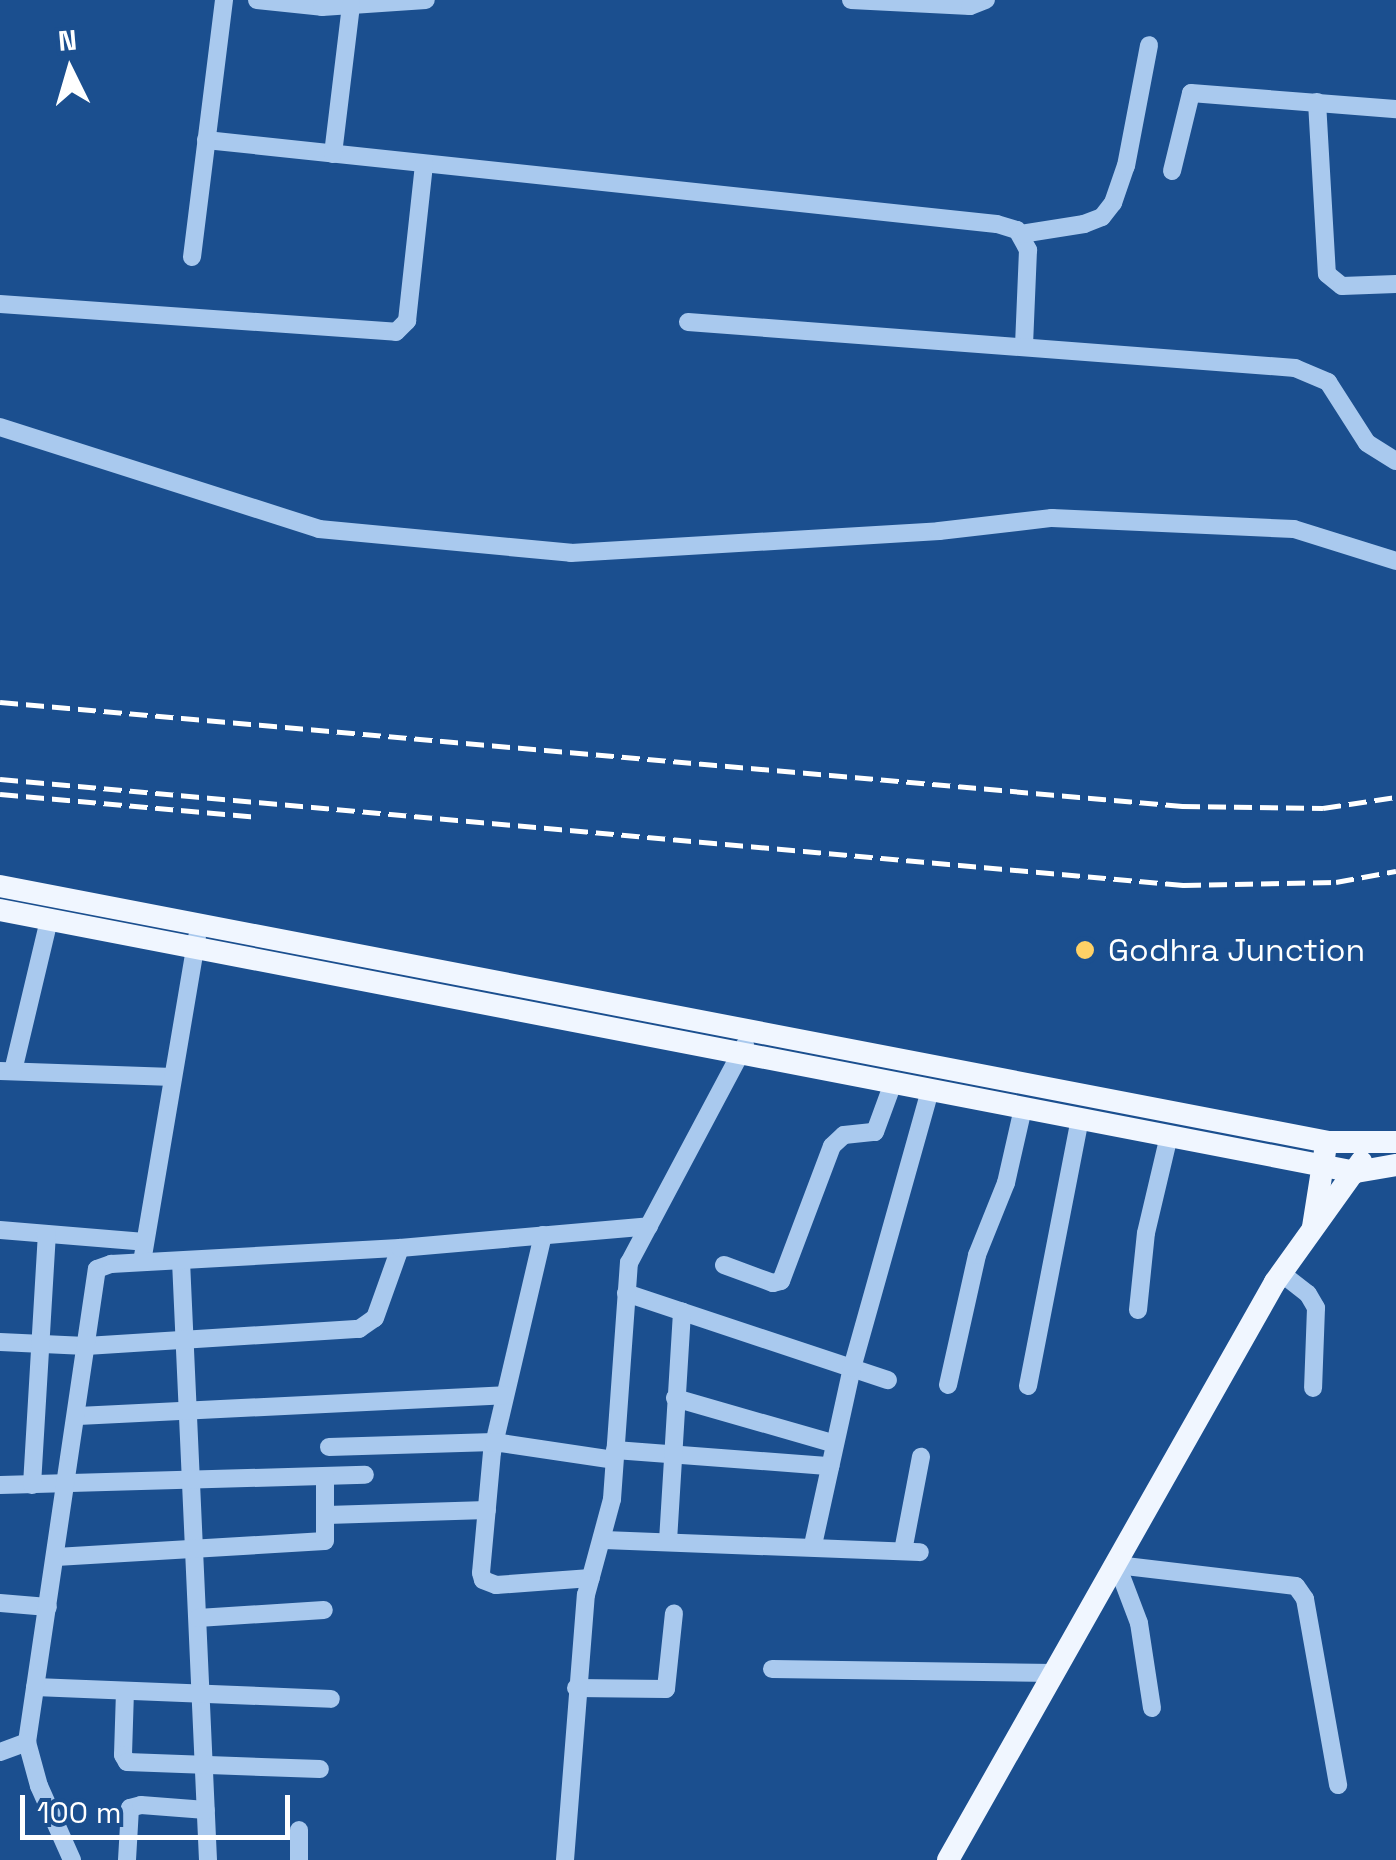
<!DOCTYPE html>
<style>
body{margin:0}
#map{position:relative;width:1396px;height:1860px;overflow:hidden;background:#1b4f8f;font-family:"Space Grotesk",sans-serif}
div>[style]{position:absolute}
.minor>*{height:18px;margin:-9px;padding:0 9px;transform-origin:9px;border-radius:9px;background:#a9c9ee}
.major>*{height:22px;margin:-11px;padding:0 11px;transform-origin:11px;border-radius:11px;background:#f0f6ff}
.rail>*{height:5px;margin-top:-2.5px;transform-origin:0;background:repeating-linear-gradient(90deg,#fff 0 18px,transparent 0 26px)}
.dots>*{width:28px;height:28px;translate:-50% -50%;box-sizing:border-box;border:5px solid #1b4f8f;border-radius:50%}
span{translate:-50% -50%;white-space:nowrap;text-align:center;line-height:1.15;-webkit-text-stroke:8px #1b4f8f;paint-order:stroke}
.poi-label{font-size:32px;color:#fff}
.left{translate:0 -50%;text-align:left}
.north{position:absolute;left:20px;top:20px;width:100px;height:100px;-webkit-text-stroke:8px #1b4f8f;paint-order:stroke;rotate:355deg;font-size:28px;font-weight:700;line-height:40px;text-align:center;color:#fff}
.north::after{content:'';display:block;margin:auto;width:35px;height:45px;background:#fff;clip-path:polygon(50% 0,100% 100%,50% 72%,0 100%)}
.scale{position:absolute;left:20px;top:1795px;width:270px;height:45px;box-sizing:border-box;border:5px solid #fff;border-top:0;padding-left:12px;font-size:30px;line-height:35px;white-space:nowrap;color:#fff;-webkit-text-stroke:8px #1b4f8f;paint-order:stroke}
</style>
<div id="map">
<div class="minor">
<i style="left:257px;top:0;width:65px;rotate:6.1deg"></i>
<i style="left:322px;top:7px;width:104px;rotate:-3.9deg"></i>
<i style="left:851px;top:0;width:119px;rotate:2.9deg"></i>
<i style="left:970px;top:6px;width:17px;rotate:-21deg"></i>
<i style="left:1317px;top:102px;width:172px;rotate:86.7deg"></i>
<i style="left:1327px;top:274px;width:19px;rotate:39deg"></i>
<i style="left:1342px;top:286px;width:54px;rotate:-2.1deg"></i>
<i style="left:206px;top:140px;width:795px;rotate:6.06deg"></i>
<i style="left:997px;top:224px;width:21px;rotate:17deg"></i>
<i style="left:1017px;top:230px;width:23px;rotate:61deg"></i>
<i style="left:1028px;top:250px;width:97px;rotate:92.4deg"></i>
<i style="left:333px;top:154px;width:150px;rotate:-83.1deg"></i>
<i style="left:1172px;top:171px;width:80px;rotate:-76.3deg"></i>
<i style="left:1191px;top:93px;width:206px;rotate:4.5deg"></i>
<i style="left:1021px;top:234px;width:64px;rotate:-9deg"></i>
<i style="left:1084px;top:224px;width:19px;rotate:-21deg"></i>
<i style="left:1102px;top:217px;width:18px;rotate:-52deg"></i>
<i style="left:1113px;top:203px;width:39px;rotate:-71deg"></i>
<i style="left:1126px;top:166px;width:123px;rotate:-79.2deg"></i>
<i style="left:192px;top:257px;width:259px;rotate:-82.9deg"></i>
<i style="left:0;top:304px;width:397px;rotate:4deg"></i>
<i style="left:396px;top:332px;width:16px;rotate:-45deg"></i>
<i style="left:407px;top:321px;width:158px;rotate:-83.8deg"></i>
<i style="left:688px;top:322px;width:609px;rotate:4.33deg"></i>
<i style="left:1295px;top:368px;width:36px;rotate:23deg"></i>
<i style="left:1328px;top:382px;width:72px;rotate:57.4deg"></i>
<i style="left:1367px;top:443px;width:34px;rotate:32deg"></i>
<i style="left:0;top:427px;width:335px;rotate:17.7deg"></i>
<i style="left:319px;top:529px;width:253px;rotate:5.4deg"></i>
<i style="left:571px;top:553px;width:369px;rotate:-3.4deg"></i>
<i style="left:939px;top:531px;width:114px;rotate:-6.6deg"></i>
<i style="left:1052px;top:518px;width:242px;rotate:2.6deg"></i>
<i style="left:1294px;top:529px;width:107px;rotate:17.4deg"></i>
<i style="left:0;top:1071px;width:173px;rotate:2deg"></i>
<i style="left:13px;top:1071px;width:155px;rotate:-76.6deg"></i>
<i style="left:0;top:1230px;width:145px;rotate:4.7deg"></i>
<i style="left:543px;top:1235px;width:223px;rotate:103.2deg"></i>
<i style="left:492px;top:1452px;width:121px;rotate:95.2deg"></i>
<i style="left:481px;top:1573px;width:7px;rotate:74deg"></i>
<i style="left:483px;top:1580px;width:14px;rotate:21deg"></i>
<i style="left:496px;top:1585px;width:95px;rotate:-4.2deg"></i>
<i style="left:181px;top:1261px;width:600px;rotate:87.42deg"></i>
<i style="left:142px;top:1262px;width:329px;rotate:-80.4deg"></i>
<i style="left:724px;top:1265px;width:52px;rotate:20.2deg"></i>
<i style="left:773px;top:1283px;width:8px;rotate:-14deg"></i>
<i style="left:781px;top:1281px;width:144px;rotate:-69.3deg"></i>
<i style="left:832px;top:1146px;width:16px;rotate:-43deg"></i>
<i style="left:844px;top:1135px;width:31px;rotate:-6deg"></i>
<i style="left:875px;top:1132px;width:52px;rotate:-69.8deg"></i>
<i style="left:1281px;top:1273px;width:34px;rotate:38deg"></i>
<i style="left:1308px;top:1294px;width:16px;rotate:60deg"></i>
<i style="left:1316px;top:1308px;width:80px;rotate:92.1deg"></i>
<i style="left:626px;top:1293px;width:276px;rotate:18.4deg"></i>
<i style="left:1138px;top:1310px;width:77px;rotate:-84.1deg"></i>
<i style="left:1146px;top:1233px;width:100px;rotate:-76.7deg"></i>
<i style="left:0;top:1342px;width:86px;rotate:2.7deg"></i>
<i style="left:86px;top:1346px;width:274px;rotate:-3.6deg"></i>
<i style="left:359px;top:1329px;width:19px;rotate:-35deg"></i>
<i style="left:375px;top:1318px;width:74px;rotate:-70.3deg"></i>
<i style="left:948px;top:1385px;width:133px;rotate:-77.4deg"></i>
<i style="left:977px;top:1255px;width:78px;rotate:-68.1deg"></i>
<i style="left:1006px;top:1183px;width:77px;rotate:-77.2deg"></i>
<i style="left:1028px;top:1386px;width:272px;rotate:-79deg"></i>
<i style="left:675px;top:1398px;width:166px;rotate:16deg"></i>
<i style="left:78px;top:1416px;width:427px;rotate:-2.8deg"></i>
<i style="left:329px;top:1447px;width:165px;rotate:-1.7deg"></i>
<i style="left:494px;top:1442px;width:121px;rotate:8.5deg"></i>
<i style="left:615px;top:1450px;width:216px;rotate:4.3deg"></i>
<i style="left:0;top:1485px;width:365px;rotate:-1.6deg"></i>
<i style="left:32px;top:1485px;width:251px;rotate:-86.6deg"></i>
<i style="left:327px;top:1515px;width:160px;rotate:-1.8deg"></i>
<i style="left:604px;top:1540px;width:316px;rotate:2.2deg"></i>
<i style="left:668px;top:1541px;width:230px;rotate:-86.5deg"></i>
<i style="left:813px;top:1545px;width:181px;rotate:-77.6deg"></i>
<i style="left:852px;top:1368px;width:289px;rotate:-74.3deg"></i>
<i style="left:903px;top:1551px;width:96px;rotate:-79.2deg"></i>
<i style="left:56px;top:1557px;width:269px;rotate:-3.4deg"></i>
<i style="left:325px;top:1541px;width:65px;rotate:-90deg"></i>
<i style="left:0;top:1603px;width:48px;rotate:4.8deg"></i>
<i style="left:198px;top:1618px;width:126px;rotate:-3.6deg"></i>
<i style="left:772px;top:1669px;width:282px;rotate:0.8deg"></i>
<i style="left:35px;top:1687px;width:296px;rotate:2.3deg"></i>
<i style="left:576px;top:1688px;width:90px;rotate:0.6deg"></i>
<i style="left:666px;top:1689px;width:76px;rotate:-84deg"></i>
<i style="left:125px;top:1691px;width:64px;rotate:91.8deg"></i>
<i style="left:123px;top:1755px;width:8px;rotate:60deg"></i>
<i style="left:127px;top:1762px;width:193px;rotate:2.1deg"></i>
<i style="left:1152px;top:1708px;width:86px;rotate:-98.7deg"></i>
<i style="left:1139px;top:1623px;width:62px;rotate:-110.8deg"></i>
<i style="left:1117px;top:1565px;width:180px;rotate:6.7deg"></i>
<i style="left:1296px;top:1586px;width:16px;rotate:55deg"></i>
<i style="left:1305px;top:1599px;width:189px;rotate:79.9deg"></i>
<i style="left:0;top:1752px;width:29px;rotate:-20deg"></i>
<i style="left:299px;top:1830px;width:30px;rotate:90deg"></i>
<i style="left:72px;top:1860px;width:81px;rotate:-114deg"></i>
<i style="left:39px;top:1786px;width:46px;rotate:-105.3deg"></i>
<i style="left:27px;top:1742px;width:478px;rotate:-81.6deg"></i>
<i style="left:97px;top:1269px;width:15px;rotate:-20deg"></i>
<i style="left:111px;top:1264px;width:289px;rotate:-3.2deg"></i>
<i style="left:400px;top:1248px;width:250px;rotate:-5deg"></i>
<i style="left:127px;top:1860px;width:52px;rotate:-86.7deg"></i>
<i style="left:130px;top:1808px;width:11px;rotate:-15deg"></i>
<i style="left:141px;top:1805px;width:65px;rotate:4.4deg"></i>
<i style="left:565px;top:1860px;width:266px;rotate:-85.5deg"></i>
<i style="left:586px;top:1595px;width:99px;rotate:-74.8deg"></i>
<i style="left:612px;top:1499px;width:237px;rotate:-85.9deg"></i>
<i style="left:629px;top:1263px;width:247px;rotate:-62deg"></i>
</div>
<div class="major">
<i style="left:0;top:886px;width:1352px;rotate:10.91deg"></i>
<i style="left:1328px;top:1142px;width:68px"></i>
<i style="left:0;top:910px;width:1381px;rotate:10.94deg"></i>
<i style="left:1356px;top:1172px;width:41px;rotate:-9.9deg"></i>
<i style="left:1313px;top:1227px;width:77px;rotate:-81deg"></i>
<i style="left:948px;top:1860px;width:664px;rotate:-60.5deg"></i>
<i style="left:1275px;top:1282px;width:148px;rotate:-54.4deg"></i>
</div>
<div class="rail">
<i style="left:0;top:702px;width:1187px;rotate:5.03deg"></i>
<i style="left:1182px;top:806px;width:141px;rotate:0.8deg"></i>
<i style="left:1323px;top:808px;width:74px;rotate:-8.6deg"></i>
<i style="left:0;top:779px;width:1188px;rotate:5.12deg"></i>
<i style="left:1183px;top:885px;width:153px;rotate:-1.1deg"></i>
<i style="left:1336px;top:882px;width:61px;rotate:-10.4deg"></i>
<i style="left:0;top:794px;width:257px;rotate:5.1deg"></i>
</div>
<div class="dots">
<i style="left:1085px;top:950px;background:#ffd166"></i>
</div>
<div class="poi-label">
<span class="left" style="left:1108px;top:950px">Godhra Junction</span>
</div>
<div class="north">N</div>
<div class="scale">100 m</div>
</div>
